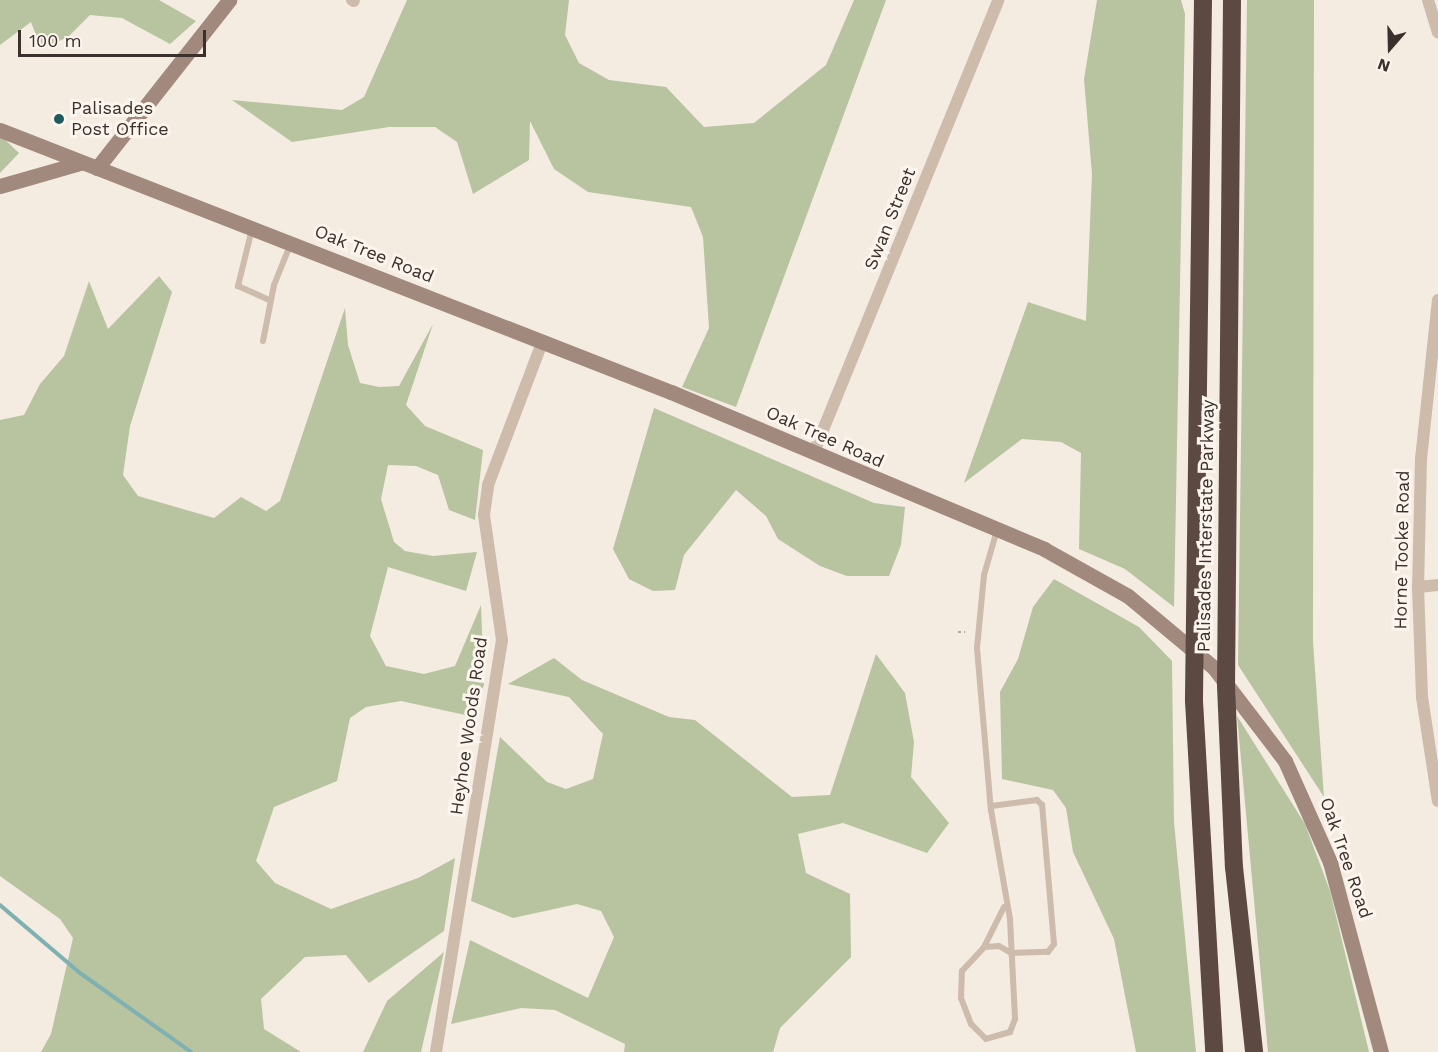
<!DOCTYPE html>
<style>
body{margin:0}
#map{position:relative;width:1438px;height:1052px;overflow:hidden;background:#f4ebe1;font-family:"Work Sans",sans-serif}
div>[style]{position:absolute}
.green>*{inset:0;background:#b8c4a0}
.stream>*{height:4px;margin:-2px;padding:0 2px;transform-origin:2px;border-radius:2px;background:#7fb0b2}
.path>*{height:2px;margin-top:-1px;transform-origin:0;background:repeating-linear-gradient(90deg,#b9a596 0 3px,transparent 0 6px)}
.lane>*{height:6px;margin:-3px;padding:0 3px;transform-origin:3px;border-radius:3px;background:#cdbbac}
.street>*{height:12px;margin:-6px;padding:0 6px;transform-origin:6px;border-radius:6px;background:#cdbbac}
.secondary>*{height:15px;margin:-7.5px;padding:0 7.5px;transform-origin:7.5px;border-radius:7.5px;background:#a18a7d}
.highway>*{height:18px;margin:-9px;padding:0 9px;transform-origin:9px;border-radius:9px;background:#5c4a42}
.dots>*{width:16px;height:16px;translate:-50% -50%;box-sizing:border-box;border:3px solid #fbf5ee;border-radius:50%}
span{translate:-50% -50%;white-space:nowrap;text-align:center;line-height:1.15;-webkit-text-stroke:6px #fbf5ee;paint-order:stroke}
.poi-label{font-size:18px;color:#3b302b}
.left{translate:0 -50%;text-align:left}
.street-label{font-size:18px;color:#3b302b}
.north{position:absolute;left:1360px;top:18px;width:60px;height:60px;-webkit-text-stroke:4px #fbf5ee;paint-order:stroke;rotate:200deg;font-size:16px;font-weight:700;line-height:24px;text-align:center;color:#3b302b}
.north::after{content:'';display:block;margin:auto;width:21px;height:27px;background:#3b302b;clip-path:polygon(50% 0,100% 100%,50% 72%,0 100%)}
.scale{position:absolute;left:18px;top:30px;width:188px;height:27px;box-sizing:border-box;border:3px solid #3b302b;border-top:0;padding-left:8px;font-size:18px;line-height:21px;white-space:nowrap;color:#3b302b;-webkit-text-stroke:4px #fbf5ee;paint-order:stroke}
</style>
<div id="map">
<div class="green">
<i style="clip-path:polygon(0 0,159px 0,196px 21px,170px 44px,122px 18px,90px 15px,68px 37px,41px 49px,31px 22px,0 45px)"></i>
<i style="clip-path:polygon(407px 0,569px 0,565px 35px,579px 63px,609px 80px,666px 87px,704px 127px,754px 123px,826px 65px,854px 0,886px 0,736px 407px,682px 387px,709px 328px,703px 237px,691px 207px,588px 192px,554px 169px,530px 121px,529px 160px,473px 194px,457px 142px,435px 127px,389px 127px,292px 142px,232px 100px,342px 110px,364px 97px)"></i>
<i style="clip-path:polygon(1097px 0,1181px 0,1185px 14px,1174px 607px,1125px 569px,1079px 549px,1081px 453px,1061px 442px,1022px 439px,964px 483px,1028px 302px,1086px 321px,1092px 174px,1084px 79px)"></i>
<i style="clip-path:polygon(1247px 0,1314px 0,1313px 642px,1324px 797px,1238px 665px)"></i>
<i style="clip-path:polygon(0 135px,19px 153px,0 173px)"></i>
<i style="clip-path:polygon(159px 276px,172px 292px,130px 426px,123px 475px,138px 496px,214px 518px,241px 497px,266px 511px,280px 501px,345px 308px,348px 345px,360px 383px,379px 387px,399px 386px,433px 324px,406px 405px,425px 426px,483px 450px,475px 520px,449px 510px,438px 475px,416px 466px,388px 465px,381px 499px,394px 542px,405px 551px,433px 556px,477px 552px,466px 591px,388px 567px,370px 636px,386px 666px,424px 674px,455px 666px,481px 605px,484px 685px,470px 716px,401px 701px,366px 707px,350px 718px,337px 781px,274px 807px,256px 861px,275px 883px,331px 909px,418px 878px,455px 858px,444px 931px,369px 983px,346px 955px,305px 957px,261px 999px,264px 1029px,301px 1052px,41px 1052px,51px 1034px,73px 938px,60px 919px,0 876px,0 420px,24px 415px,40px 384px,64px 356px,89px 281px,108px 329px)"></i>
<i style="clip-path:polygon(654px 408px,874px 503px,905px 507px,901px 545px,889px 576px,847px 576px,820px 566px,778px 539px,766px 516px,736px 490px,684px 555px,675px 590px,653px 591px,629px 579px,613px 549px)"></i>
<i style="clip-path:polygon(1054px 579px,1139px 627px,1172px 661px,1174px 822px,1196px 1052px,1136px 1052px,1114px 939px,1073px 852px,1066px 808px,1053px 790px,1002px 779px,1000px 692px,1018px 659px,1033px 607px)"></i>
<i style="clip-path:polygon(876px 654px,905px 693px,914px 742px,911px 777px,949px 823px,927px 853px,843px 823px,798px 834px,806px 873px,850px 894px,851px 957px,780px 1028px,773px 1052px,624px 1052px,625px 1044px,555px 1010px,521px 1008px,451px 1024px,470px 940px,588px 998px,614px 937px,601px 911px,577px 904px,513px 918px,471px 901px,500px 737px,547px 782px,566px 789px,593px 779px,603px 734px,569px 697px,508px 684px,554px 658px,582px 680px,669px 717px,695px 720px,792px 797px,830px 795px)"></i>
<i style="clip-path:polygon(1237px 716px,1305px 824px,1330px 891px,1369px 1052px,1268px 1052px)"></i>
<i style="clip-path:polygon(444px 952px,421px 1052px,363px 1052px,387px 1001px)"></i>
</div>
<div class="stream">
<i style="left:0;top:905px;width:105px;rotate:40.4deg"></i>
<i style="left:80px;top:973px;width:136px;rotate:35.4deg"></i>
</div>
<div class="path">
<i style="left:958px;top:632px;width:7px"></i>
</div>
<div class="lane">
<i style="left:252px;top:229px;width:59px;rotate:103.8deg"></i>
<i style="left:238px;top:286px;width:36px;rotate:24deg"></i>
<i style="left:263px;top:341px;width:57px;rotate:-78.9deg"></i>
<i style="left:274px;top:285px;width:45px;rotate:-68deg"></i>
<i style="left:997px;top:530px;width:47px;rotate:106.1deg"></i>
<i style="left:984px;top:575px;width:73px;rotate:95.5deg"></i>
<i style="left:977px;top:648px;width:163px;rotate:85.1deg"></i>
<i style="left:991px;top:810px;width:111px;rotate:80.1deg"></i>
<i style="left:1010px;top:919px;width:100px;rotate:87.1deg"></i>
<i style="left:1015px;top:1019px;width:14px;rotate:111deg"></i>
<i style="left:1010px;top:1032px;width:25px;rotate:164deg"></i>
<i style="left:986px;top:1039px;width:21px;rotate:-135deg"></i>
<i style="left:971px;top:1024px;width:28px;rotate:-111deg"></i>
<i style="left:961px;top:998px;width:27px;rotate:-88deg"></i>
<i style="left:962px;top:971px;width:33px;rotate:-47deg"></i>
<i style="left:984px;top:947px;width:45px;rotate:-63.4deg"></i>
<i style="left:984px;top:947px;width:15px;rotate:-4deg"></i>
<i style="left:999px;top:946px;width:14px;rotate:30deg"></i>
<i style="left:1011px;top:953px;width:37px;rotate:-2deg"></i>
<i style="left:1048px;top:952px;width:10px;rotate:-53deg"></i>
<i style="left:1054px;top:944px;width:140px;rotate:-94.9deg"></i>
<i style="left:1042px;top:805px;width:7px;rotate:-135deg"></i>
<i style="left:1037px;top:800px;width:46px;rotate:172.6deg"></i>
</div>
<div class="street">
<i style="left:352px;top:0;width:2px;rotate:27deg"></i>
<i style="left:1428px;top:0;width:34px;rotate:73deg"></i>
<i style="left:1438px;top:300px;width:159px;rotate:96.1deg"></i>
<i style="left:1421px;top:458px;width:129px;rotate:91.3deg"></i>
<i style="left:1418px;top:587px;width:110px;rotate:87.9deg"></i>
<i style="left:1422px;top:697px;width:105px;rotate:81.3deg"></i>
<i style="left:814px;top:452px;width:488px;rotate:-67.8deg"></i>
<i style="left:1418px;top:587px;width:20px;rotate:-6deg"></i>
<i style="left:436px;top:1052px;width:417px;rotate:-80.9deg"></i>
<i style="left:502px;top:640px;width:126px;rotate:-98.2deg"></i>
<i style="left:484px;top:515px;width:30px;rotate:-82deg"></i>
<i style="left:488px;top:485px;width:152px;rotate:-69.2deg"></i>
</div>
<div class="secondary">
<i style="left:0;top:130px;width:720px;rotate:21.33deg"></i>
<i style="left:671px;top:392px;width:405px;rotate:22.8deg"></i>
<i style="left:1044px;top:549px;width:96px;rotate:29.2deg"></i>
<i style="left:1128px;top:596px;width:112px;rotate:39.9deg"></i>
<i style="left:1214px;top:668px;width:117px;rotate:52.6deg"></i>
<i style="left:1285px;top:761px;width:111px;rotate:66deg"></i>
<i style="left:1330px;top:862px;width:197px;rotate:75deg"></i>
<i style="left:97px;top:168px;width:214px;rotate:-51.8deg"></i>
<i style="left:0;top:186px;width:83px;rotate:-16deg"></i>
</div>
<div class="highway">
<i style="left:1203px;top:0;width:701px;rotate:90.74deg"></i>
<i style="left:1194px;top:701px;width:352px;rotate:86.7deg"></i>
<i style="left:1232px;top:0;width:686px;rotate:90.5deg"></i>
<i style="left:1226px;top:686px;width:181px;rotate:87.5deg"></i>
<i style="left:1234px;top:867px;width:186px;rotate:83.8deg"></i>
</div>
<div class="dots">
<i style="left:59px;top:119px;background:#1f5a5e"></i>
</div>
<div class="poi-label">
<span class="left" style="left:71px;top:119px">Palisades<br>Post Office</span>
</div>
<div class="street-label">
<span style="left:890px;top:219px;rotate:-68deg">Swan Street</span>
<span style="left:374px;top:254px;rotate:22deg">Oak Tree Road</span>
<span style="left:825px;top:437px;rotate:24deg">Oak Tree Road</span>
<span style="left:1206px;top:526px;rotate:-89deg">Palisades Interstate Parkway</span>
<span style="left:1402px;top:550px;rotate:-89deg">Horne Tooke Road</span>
<span style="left:469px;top:726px;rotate:-82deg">Heyhoe Woods Road</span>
<span style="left:1346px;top:858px;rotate:71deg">Oak Tree Road</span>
</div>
<div class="north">N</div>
<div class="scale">100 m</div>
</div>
